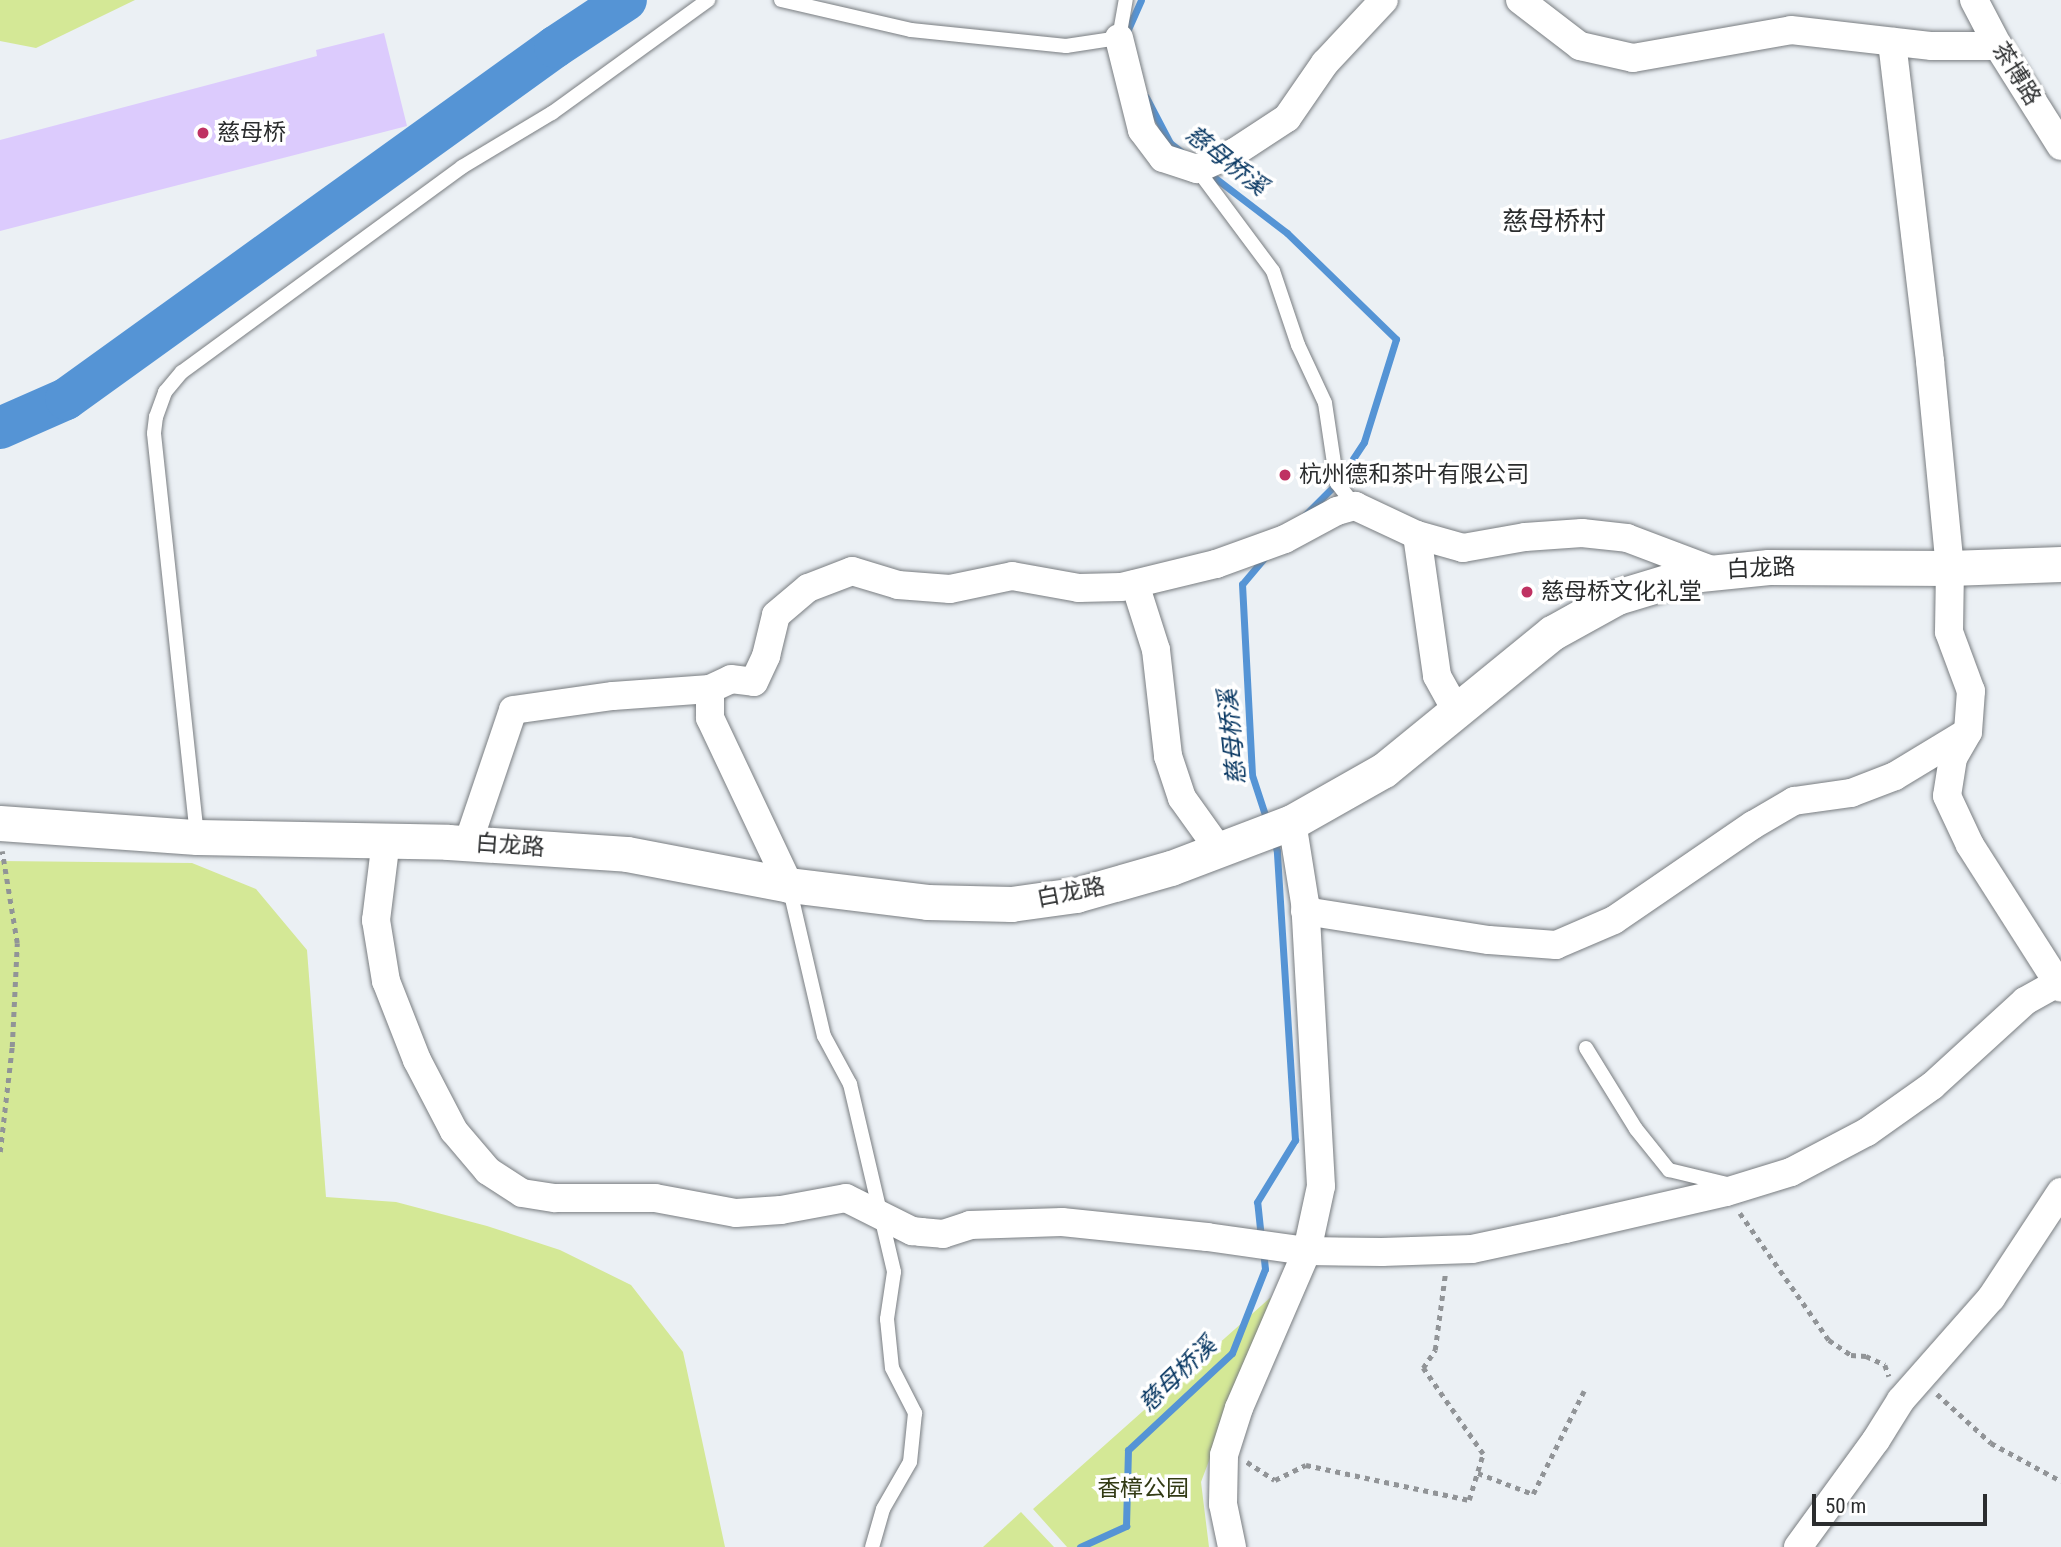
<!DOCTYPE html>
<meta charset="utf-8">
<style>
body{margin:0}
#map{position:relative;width:2061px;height:1547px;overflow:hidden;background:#ebf0f4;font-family:"Roboto Condensed","Noto Sans SC",sans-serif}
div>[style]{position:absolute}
.green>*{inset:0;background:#d4e896}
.stream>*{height:7px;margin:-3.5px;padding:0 3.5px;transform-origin:3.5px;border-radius:3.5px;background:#5594d5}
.river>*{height:42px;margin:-21px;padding:0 21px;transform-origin:21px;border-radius:21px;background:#5594d5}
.building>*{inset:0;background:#dccbfd}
.path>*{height:4.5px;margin-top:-2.25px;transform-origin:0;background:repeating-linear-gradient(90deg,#919497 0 5px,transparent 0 10px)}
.roads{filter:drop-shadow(0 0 2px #797d81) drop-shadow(0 0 2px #797d81)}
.service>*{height:14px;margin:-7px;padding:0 7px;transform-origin:7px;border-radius:7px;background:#fff}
.minor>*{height:28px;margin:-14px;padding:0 14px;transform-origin:14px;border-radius:14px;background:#fff}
.tertiary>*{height:35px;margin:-17.5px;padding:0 17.5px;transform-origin:17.5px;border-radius:17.5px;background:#fff}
.dots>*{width:19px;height:19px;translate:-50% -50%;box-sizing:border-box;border:4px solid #fff;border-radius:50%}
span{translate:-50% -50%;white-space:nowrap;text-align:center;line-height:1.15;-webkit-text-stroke:7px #fff;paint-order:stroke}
.street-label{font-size:23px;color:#2b2d2e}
.poi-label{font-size:23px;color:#2b2d2e}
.left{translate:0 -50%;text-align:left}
.park-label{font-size:23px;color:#323a14}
.water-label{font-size:24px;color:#073661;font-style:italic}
.quarter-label{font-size:26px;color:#2b2d2e}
.scale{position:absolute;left:1812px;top:1494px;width:175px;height:32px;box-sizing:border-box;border:4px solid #2b2d2e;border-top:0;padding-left:9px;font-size:21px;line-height:24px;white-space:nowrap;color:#2b2d2e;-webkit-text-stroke:5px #fff;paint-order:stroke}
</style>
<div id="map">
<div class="green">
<i style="clip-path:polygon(0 0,135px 0,36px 48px,0 41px)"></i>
<i style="clip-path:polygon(0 861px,192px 863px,256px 889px,307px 950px,326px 1197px,396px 1202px,487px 1226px,560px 1250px,631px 1285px,683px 1352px,725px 1547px,0 1547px)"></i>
<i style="clip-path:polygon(1271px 1297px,1201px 1482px,1209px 1547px,1067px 1547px,1033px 1509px)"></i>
<i style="clip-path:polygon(1021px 1512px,1054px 1547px,983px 1547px)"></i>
</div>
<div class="stream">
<i style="left:1125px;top:36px;width:39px;rotate:-66deg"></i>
<i style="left:1146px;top:97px;width:52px;rotate:62.4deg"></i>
<i style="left:1170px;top:143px;width:16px;rotate:38deg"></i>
<i style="left:1206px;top:171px;width:102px;rotate:37.4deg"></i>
<i style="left:1287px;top:233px;width:152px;rotate:44.2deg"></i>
<i style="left:1396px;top:339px;width:108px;rotate:107.3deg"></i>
<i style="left:1364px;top:442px;width:49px;rotate:123.4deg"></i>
<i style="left:1337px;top:483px;width:47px;rotate:135deg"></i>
<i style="left:1265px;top:557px;width:35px;rotate:130deg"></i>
<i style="left:1242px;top:584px;width:191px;rotate:87deg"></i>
<i style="left:1252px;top:775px;width:48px;rotate:71.9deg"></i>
<i style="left:1261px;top:1238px;width:36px;rotate:-96deg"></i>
<i style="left:1257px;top:1202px;width:73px;rotate:-58.5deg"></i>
<i style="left:1295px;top:1140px;width:290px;rotate:-93.6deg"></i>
<i style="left:1277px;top:851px;width:13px;rotate:-108deg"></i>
<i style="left:1080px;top:1547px;width:51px;rotate:-24.5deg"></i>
<i style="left:1126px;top:1526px;width:76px;rotate:-88.5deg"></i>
<i style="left:1128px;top:1450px;width:142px;rotate:-43deg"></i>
<i style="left:1232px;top:1353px;width:90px;rotate:-68.6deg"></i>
<i style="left:1265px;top:1269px;width:19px;rotate:-96deg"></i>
</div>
<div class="river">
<i style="left:0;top:428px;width:72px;rotate:-23.7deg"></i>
<i style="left:66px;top:399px;width:603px;rotate:-35.75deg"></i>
<i style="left:555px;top:47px;width:85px;rotate:-33.5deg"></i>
</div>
<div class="building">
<i style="clip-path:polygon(384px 33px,407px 126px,0 231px,0 140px,317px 56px,316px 50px)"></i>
</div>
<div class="path">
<i style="left:0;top:1152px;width:106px;rotate:-83.5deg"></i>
<i style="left:12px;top:1047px;width:104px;rotate:-87.2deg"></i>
<i style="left:17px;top:943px;width:93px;rotate:-99.3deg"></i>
<i style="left:1740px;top:1213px;width:155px;rotate:55deg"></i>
<i style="left:1829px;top:1340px;width:27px;rotate:34deg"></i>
<i style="left:1851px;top:1355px;width:15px;rotate:4deg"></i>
<i style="left:1866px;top:1356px;width:21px;rotate:25deg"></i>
<i style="left:1885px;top:1365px;width:12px;rotate:70deg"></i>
<i style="left:1937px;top:1394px;width:73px;rotate:42.2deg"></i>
<i style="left:1991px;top:1443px;width:80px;rotate:28.5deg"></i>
<i style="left:1247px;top:1462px;width:33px;rotate:33deg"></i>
<i style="left:1275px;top:1480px;width:34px;rotate:-26deg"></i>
<i style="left:1306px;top:1465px;width:167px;rotate:12.1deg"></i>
<i style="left:1469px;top:1500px;width:48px;rotate:-73.1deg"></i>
<i style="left:1483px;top:1454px;width:105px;rotate:-124.9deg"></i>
<i style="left:1423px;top:1368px;width:22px;rotate:-56deg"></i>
<i style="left:1435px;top:1350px;width:76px;rotate:-82.4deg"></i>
<i style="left:1478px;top:1473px;width:59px;rotate:20.9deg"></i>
<i style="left:1533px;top:1494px;width:115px;rotate:-63.7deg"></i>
</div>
<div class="roads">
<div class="service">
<i style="left:781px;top:0;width:133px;rotate:13deg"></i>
<i style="left:911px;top:30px;width:156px;rotate:5.9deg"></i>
<i style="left:1066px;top:46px;width:54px;rotate:-8.6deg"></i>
<i style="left:1119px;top:38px;width:39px;rotate:-80deg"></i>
<i style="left:1197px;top:169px;width:127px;rotate:53.3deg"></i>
<i style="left:1273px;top:271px;width:78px;rotate:71.3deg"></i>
<i style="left:1298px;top:345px;width:64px;rotate:65deg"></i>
<i style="left:1325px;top:403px;width:81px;rotate:81.5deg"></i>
<i style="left:1337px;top:483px;width:29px;rotate:52deg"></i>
<i style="left:197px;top:836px;width:405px;rotate:-96.1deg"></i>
<i style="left:154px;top:433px;width:16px;rotate:-83deg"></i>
<i style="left:156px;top:417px;width:27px;rotate:-70deg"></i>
<i style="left:165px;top:392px;width:26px;rotate:-50deg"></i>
<i style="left:182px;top:372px;width:347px;rotate:-36.2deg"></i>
<i style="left:462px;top:167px;width:105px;rotate:-31deg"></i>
<i style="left:552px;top:113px;width:193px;rotate:-35.9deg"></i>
<i style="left:789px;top:886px;width:154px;rotate:76.9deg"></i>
<i style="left:824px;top:1036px;width:55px;rotate:61.6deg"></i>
<i style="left:850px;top:1084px;width:193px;rotate:76.8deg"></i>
<i style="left:894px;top:1272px;width:48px;rotate:98.5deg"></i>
<i style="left:887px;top:1319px;width:49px;rotate:84.2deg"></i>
<i style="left:892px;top:1368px;width:51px;rotate:62.9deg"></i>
<i style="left:915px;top:1413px;width:49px;rotate:95.8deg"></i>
<i style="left:910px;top:1462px;width:54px;rotate:119.9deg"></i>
<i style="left:883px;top:1509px;width:40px;rotate:106deg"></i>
<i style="left:1586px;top:1048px;width:95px;rotate:58.3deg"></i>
<i style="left:1636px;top:1129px;width:53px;rotate:51.2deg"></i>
<i style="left:1669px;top:1170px;width:64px;rotate:13.6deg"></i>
</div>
<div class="minor">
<i style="left:1520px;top:0;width:76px;rotate:37.5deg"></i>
<i style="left:1580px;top:46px;width:54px;rotate:12.8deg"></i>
<i style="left:1633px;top:58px;width:160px;rotate:-10deg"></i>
<i style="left:1791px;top:30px;width:142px;rotate:6.5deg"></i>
<i style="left:1932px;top:46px;width:66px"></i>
<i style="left:1974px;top:0;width:52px;rotate:62.4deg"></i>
<i style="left:1998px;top:46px;width:118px;rotate:57.8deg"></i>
<i style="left:1119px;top:38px;width:95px;rotate:76deg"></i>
<i style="left:1142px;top:130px;width:35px;rotate:53deg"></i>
<i style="left:1163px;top:158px;width:36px;rotate:18deg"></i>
<i style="left:1197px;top:169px;width:42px;rotate:-24.1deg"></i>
<i style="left:1235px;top:152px;width:62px;rotate:-33.2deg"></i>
<i style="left:1287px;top:118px;width:67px;rotate:-55.4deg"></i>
<i style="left:1325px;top:63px;width:86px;rotate:-46.9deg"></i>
<i style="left:1892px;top:42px;width:321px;rotate:83.2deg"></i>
<i style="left:1930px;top:361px;width:208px;rotate:84.5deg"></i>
<i style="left:1950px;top:568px;width:64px;rotate:90.9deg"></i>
<i style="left:1949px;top:632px;width:63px;rotate:69.6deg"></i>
<i style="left:1971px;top:691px;width:41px;rotate:94.2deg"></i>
<i style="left:1968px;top:732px;width:30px;rotate:120deg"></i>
<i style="left:1953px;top:758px;width:38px;rotate:99deg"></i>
<i style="left:1947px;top:796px;width:54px;rotate:64.9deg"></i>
<i style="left:1970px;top:845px;width:169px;rotate:57.5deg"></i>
<i style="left:1417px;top:535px;width:142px;rotate:81.9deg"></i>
<i style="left:1437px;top:676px;width:41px;rotate:60.9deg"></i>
<i style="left:1135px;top:584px;width:69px;rotate:72.3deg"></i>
<i style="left:1156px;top:650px;width:107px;rotate:83.5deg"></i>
<i style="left:1168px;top:756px;width:44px;rotate:71.6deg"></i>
<i style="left:1182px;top:798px;width:65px;rotate:54.4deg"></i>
<i style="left:386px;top:840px;width:81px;rotate:97.1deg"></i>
<i style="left:376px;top:920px;width:62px;rotate:80.7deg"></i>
<i style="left:386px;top:981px;width:85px;rotate:68.6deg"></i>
<i style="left:417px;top:1060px;width:80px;rotate:62.5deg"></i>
<i style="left:454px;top:1131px;width:52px;rotate:49.6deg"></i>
<i style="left:488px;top:1171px;width:40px;rotate:32.9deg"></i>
<i style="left:522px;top:1193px;width:33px;rotate:9deg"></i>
<i style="left:555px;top:1198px;width:100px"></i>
<i style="left:655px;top:1198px;width:82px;rotate:10.5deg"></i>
<i style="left:736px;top:1213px;width:45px;rotate:-3.8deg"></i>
<i style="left:781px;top:1210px;width:66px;rotate:-10.5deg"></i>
<i style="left:846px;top:1198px;width:74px;rotate:26.6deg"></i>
<i style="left:912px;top:1231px;width:9px;rotate:6deg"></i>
<i style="left:921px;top:1232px;width:22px;rotate:5deg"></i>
<i style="left:943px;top:1234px;width:28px;rotate:-18deg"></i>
<i style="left:970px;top:1225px;width:92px;rotate:-1.9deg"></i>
<i style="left:1062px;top:1222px;width:146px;rotate:5.9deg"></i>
<i style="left:1207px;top:1237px;width:101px;rotate:8deg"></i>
<i style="left:1307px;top:1251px;width:75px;rotate:0.8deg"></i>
<i style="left:1382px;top:1252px;width:90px;rotate:-1.9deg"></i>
<i style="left:1472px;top:1249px;width:95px;rotate:-12.1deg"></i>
<i style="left:1565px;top:1229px;width:165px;rotate:-12.9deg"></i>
<i style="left:1726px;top:1192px;width:68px;rotate:-17.1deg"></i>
<i style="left:1791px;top:1172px;width:86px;rotate:-27.8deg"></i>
<i style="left:1867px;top:1132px;width:80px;rotate:-35.3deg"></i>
<i style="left:1932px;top:1086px;width:126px;rotate:-42.4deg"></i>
<i style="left:2025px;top:1001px;width:37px;rotate:-29deg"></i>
<i style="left:468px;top:843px;width:140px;rotate:-71.3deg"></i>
<i style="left:513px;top:710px;width:101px;rotate:-8deg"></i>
<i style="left:613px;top:696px;width:97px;rotate:-4.1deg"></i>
<i style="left:789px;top:885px;width:185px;rotate:-115.3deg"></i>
<i style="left:710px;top:718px;width:29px;rotate:-90deg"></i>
<i style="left:710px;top:689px;width:23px;rotate:-25deg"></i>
<i style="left:731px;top:679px;width:23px;rotate:7deg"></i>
<i style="left:754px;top:682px;width:29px;rotate:-65deg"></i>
<i style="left:766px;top:656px;width:42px;rotate:-76.3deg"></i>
<i style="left:776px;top:615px;width:42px;rotate:-40.2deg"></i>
<i style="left:808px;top:588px;width:47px;rotate:-21.1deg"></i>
<i style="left:852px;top:571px;width:48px;rotate:16.9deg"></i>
<i style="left:898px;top:585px;width:52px;rotate:4.4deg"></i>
<i style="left:950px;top:589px;width:63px;rotate:-11.8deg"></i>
<i style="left:1012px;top:576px;width:68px;rotate:10.2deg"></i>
<i style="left:1079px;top:588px;width:42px;rotate:-1.4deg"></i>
<i style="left:1121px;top:587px;width:98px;rotate:-13.6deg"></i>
<i style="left:1216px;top:564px;width:73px;rotate:-19.9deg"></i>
<i style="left:1285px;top:539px;width:59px;rotate:-28.3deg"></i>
<i style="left:1337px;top:511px;width:19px;rotate:-16deg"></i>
<i style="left:1355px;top:506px;width:68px;rotate:25.1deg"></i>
<i style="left:1417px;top:535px;width:48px;rotate:15.8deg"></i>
<i style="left:1463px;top:548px;width:63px;rotate:-10.1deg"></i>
<i style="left:1525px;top:537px;width:57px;rotate:-4deg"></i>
<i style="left:1582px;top:533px;width:45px;rotate:6.3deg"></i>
<i style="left:1627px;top:538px;width:96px;rotate:20.7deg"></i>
<i style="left:1305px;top:911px;width:186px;rotate:9deg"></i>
<i style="left:1489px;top:940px;width:67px;rotate:4.3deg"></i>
<i style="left:1556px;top:945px;width:63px;rotate:-23.3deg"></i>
<i style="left:1614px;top:920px;width:168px;rotate:-34.4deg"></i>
<i style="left:1753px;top:825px;width:48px;rotate:-30.3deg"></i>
<i style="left:1794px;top:801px;width:58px;rotate:-8deg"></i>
<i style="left:1851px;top:793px;width:47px;rotate:-21.1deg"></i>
<i style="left:1895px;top:776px;width:83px;rotate:-31.2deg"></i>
<i style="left:1232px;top:1547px;width:44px;rotate:-101.8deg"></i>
<i style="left:1223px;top:1504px;width:49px;rotate:-88.8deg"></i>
<i style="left:1224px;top:1455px;width:49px;rotate:-72.3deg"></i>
<i style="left:1239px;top:1408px;width:171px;rotate:-66.6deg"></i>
<i style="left:1307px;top:1251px;width:66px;rotate:-77.8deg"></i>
<i style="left:1321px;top:1186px;width:283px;rotate:-93.2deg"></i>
<i style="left:1305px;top:903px;width:82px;rotate:-99.1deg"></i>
<i style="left:1798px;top:1547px;width:132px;rotate:-53.9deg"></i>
<i style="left:1876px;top:1440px;width:47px;rotate:-58deg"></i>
<i style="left:1901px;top:1400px;width:136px;rotate:-48.6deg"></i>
<i style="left:1991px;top:1298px;width:127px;rotate:-56.6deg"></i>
</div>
<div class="tertiary">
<i style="left:0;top:823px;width:197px;rotate:4.1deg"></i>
<i style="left:197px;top:837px;width:251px;rotate:1.1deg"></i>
<i style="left:448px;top:842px;width:179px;rotate:3.8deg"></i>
<i style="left:627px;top:854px;width:165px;rotate:10.8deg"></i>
<i style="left:789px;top:885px;width:139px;rotate:7deg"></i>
<i style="left:927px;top:902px;width:84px;rotate:1.4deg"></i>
<i style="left:1011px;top:904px;width:66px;rotate:-7.9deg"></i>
<i style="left:1076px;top:895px;width:99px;rotate:-15.9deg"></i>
<i style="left:1171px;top:868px;width:129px;rotate:-20.8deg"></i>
<i style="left:1292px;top:822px;width:106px;rotate:-29.5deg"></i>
<i style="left:1384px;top:770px;width:217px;rotate:-39.2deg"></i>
<i style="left:1552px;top:633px;width:74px;rotate:-29deg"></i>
<i style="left:1617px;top:597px;width:76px;rotate:-16.8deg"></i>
<i style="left:1690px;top:575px;width:79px;rotate:-5.8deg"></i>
<i style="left:1769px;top:567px;width:181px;rotate:0.3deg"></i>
<i style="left:1950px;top:568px;width:111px;rotate:-2.1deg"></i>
</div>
</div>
<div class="dots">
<i style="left:203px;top:133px;background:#bf3262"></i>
<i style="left:1285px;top:475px;background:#bf3262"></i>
<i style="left:1527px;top:592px;background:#bf3262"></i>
</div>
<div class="street-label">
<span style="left:2016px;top:74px;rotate:58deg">茶博路</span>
<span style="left:1761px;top:569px;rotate:-3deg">白龙路</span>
<span style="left:510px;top:846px;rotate:4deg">白龙路</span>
<span style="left:1071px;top:893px;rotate:-11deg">白龙路</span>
</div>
<div class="poi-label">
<span class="left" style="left:217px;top:133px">慈母桥</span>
<span class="left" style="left:1299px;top:475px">杭州德和茶叶有限公司</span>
<span class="left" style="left:1541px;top:592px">慈母桥文化礼堂</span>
</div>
<div class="park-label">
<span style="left:1143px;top:1489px">香樟公园</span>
</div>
<div class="water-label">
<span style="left:1226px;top:161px;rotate:38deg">慈母桥溪</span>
<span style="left:1233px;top:737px;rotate:-96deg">慈母桥溪</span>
<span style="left:1178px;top:1375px;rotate:-44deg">慈母桥溪</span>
</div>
<div class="quarter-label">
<span style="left:1554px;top:222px">慈母桥村</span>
</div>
<div class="scale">50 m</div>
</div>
